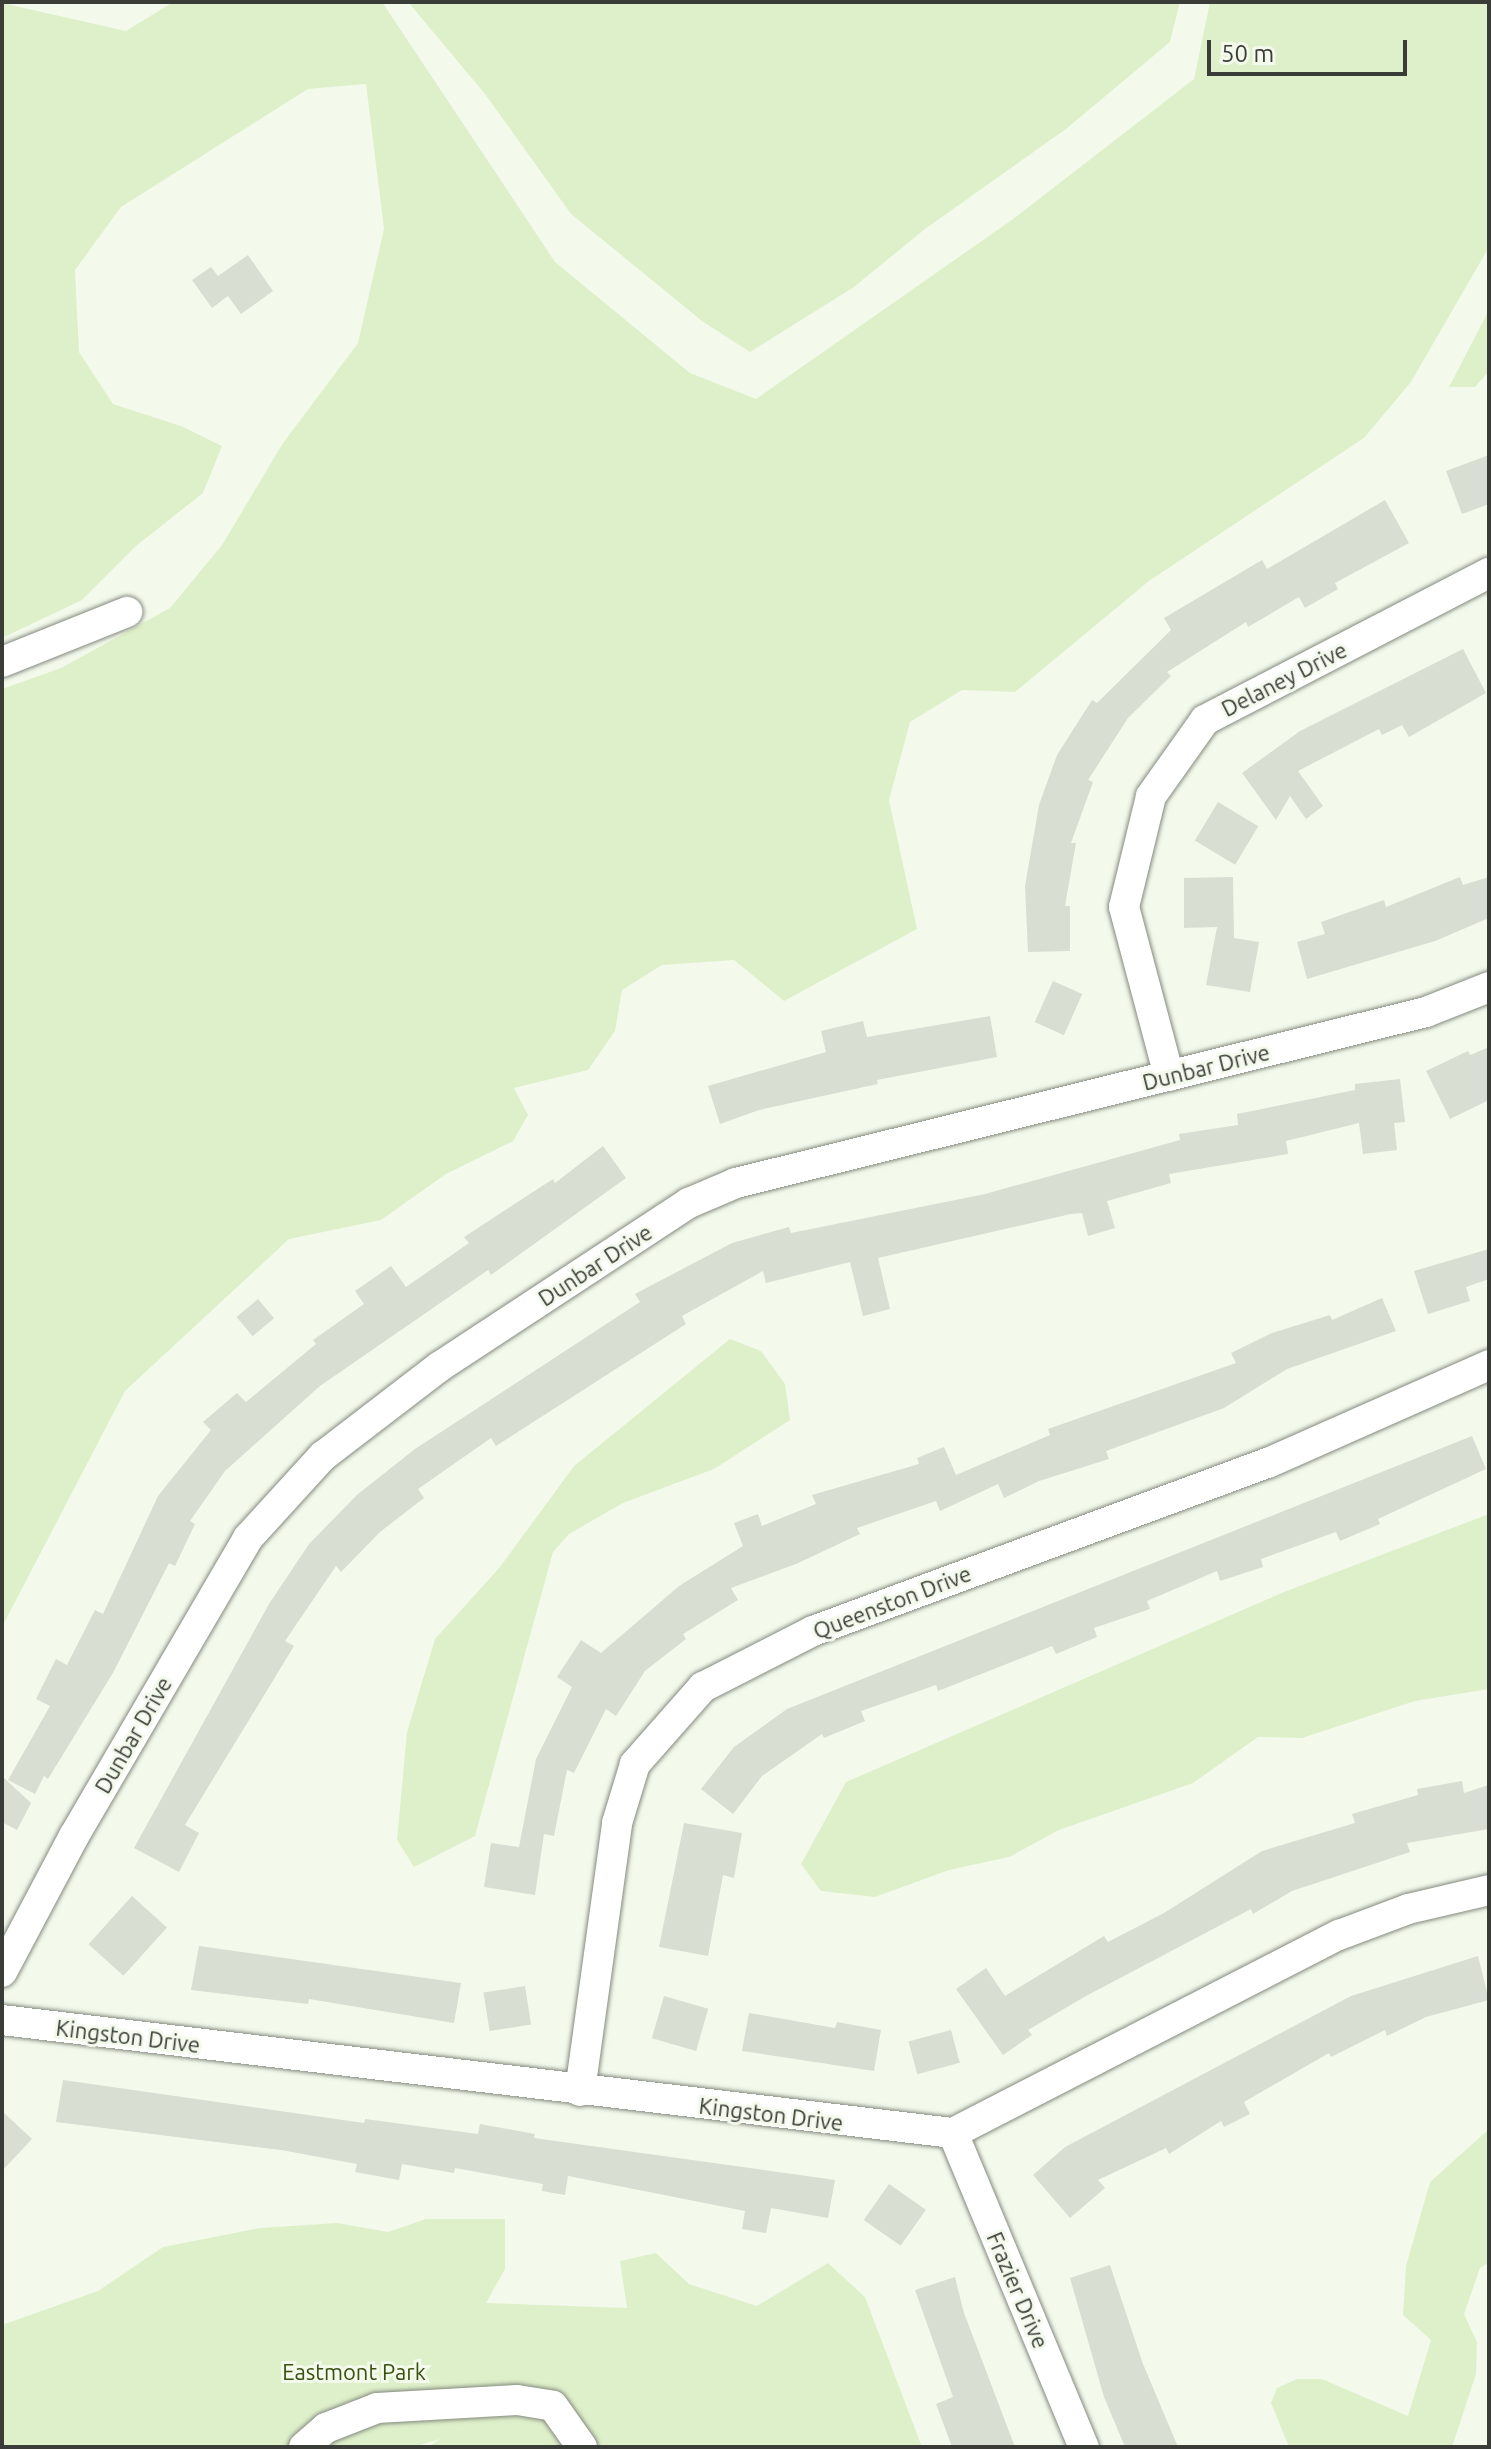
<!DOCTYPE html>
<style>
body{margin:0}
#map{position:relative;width:1491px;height:2449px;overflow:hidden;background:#f3faec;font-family:Ubuntu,sans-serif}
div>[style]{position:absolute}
.green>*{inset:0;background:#def0ca}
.building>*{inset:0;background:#d8ded1;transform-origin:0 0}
.roads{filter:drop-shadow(0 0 2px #848a7e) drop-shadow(0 0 2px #848a7e)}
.minor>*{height:30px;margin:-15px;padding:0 15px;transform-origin:15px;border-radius:15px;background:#fff}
span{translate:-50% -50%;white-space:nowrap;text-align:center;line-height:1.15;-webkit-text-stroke:6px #f3faec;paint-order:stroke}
.street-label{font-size:22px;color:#3a3c37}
.park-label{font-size:22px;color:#395011}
.frame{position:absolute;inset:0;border:4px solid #3a3c37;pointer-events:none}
.scale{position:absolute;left:1207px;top:40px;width:200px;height:36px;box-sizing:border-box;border:4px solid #3a3c37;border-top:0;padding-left:10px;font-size:24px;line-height:28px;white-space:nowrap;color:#3a3c37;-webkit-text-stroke:6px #f3faec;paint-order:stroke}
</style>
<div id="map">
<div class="green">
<i style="clip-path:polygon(173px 2px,382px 2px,555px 262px,690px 373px,756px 399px,1013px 219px,1194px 79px,1210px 2px,1489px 2px,1489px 247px,1411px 382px,1364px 438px,1149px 581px,1015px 692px,962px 690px,910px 722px,889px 800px,917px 929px,784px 1001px,734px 960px,662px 965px,622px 990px,615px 1031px,588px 1070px,514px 1088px,528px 1115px,513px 1141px,446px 1174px,381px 1220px,289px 1239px,125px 1391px,2px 1627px,2px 689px,61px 668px,170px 608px,222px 545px,283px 443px,358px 343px,384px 229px,366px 84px,308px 89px,121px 207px,75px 270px,79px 352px,113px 404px,181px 426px,222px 446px,203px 493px,136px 546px,82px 600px,2px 638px,2px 3px,126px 31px)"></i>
<i style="clip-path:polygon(408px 2px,1180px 2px,1170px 42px,1066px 129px,925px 229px,854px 287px,750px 352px,702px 321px,571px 214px,485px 94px)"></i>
<i style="clip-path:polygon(1489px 310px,1489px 371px,1475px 387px,1449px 387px)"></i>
<i style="clip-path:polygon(730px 1339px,761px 1351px,785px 1384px,790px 1420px,714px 1469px,623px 1503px,569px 1534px,553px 1552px,475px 1836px,414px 1867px,397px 1840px,407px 1732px,435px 1639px,500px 1567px,574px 1466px)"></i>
<i style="clip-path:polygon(1489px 1514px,1489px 1689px,1415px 1701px,1302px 1738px,1258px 1737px,1193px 1783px,1059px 1830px,1009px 1857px,949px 1870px,875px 1897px,821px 1891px,801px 1864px,846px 1782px,1284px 1592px)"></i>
<i style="clip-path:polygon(1489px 2129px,1489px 2262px,1480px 2268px,1464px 2314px,1477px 2342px,1476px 2374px,1452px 2447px,1289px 2447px,1271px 2403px,1277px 2388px,1297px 2379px,1322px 2379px,1408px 2416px,1431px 2340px,1403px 2315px,1406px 2266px,1430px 2182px)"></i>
<i style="clip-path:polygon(426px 2219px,505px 2219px,505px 2269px,486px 2303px,627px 2308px,620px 2261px,656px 2253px,689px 2284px,757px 2306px,828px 2263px,865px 2297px,922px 2447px,428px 2447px,440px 2439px,414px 2447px,2px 2447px,2px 2325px,98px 2291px,163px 2247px,260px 2228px,337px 2223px,388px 2232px)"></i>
</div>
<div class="building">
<i style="clip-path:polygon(248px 255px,273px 291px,241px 314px,228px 296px,212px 308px,192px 280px,211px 267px,218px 276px)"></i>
<i style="clip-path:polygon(1489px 455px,1489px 504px,1462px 514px,1446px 471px)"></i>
<i style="clip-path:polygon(1385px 500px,1409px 543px,1335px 583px,1338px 589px,1305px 608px,1299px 597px,1248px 627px,1246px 622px,1167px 672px,1171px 676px,1128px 718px,1088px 780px,1093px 782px,1071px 843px,1076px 843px,1065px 906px,1070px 906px,1070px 951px,1028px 952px,1025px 886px,1039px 805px,1057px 755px,1092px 700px,1097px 703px,1171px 630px,1164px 618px,1262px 560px,1267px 569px)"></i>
<i style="clip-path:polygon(1463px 649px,1486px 693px,1409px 737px,1402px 725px,1382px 735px,1379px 729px,1298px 771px,1323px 806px,1306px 819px,1290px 796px,1276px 820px,1242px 773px,1300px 731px)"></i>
<i style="left:1218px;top:802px;width:47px;height:45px;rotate:31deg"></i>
<i style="clip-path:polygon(1233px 877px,1234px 938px,1259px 942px,1250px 992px,1206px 985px,1217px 927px,1184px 928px,1184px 878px)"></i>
<i style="clip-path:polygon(1460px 877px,1463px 885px,1489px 877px,1489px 918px,1435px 941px,1307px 979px,1297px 942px,1325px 934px,1321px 922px,1384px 900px,1386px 907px)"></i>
<i style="left:1053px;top:981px;width:32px;height:45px;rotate:24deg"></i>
<i style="clip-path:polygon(990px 1016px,997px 1057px,877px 1080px,878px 1084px,759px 1110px,720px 1124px,708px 1086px,826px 1052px,821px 1031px,863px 1021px,867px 1037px)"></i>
<i style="clip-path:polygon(1489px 1047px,1489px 1100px,1450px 1119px,1426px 1071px,1468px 1051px,1470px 1055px)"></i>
<i style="clip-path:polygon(1400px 1079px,1405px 1122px,1394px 1123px,1397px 1150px,1363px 1154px,1359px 1123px,1286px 1141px,1288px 1154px,1169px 1174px,1171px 1183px,1107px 1201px,1115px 1228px,1088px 1236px,1082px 1213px,1071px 1214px,878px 1258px,890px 1309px,863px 1316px,850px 1262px,766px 1283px,763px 1271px,682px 1316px,686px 1324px,496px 1446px,491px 1438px,418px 1489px,424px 1498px,380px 1532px,341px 1572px,336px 1566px,285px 1641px,294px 1646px,185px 1825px,199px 1833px,179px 1872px,134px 1848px,269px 1604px,309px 1544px,358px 1494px,415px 1449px,640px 1302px,635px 1294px,732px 1243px,789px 1227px,791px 1233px,985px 1194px,1180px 1140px,1179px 1134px,1238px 1125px,1237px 1114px,1355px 1090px,1355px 1084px)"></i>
<i style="clip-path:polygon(603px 1146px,626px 1178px,491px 1275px,488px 1270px,320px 1386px,225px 1471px,190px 1521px,195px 1524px,175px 1566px,169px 1563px,114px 1671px,48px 1779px,44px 1776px,35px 1794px,8px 1780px,50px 1706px,36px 1699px,56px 1659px,67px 1665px,95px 1610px,103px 1614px,158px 1496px,211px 1430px,203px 1422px,237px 1393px,246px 1402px,316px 1344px,313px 1340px,364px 1304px,355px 1291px,391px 1266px,406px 1287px,469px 1243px,464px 1237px,553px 1179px,555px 1183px)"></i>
<i style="clip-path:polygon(1489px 1249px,1489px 1279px,1466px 1287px,1470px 1301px,1428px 1314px,1414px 1271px)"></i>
<i style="clip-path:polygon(1382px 1298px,1396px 1331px,1287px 1369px,1224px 1408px,1106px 1451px,1109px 1459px,1039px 1481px,1004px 1498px,998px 1484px,940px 1511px,936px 1501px,857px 1528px,860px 1534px,796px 1564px,731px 1588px,738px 1600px,683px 1634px,686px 1639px,645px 1671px,616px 1716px,606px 1709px,574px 1773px,567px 1770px,554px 1836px,544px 1834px,535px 1895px,484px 1887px,491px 1843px,519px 1847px,536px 1759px,572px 1687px,557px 1677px,581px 1640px,601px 1653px,679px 1586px,743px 1546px,734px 1523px,758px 1514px,762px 1526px,816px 1504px,812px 1495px,919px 1464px,917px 1458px,944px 1447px,956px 1475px,1050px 1435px,1048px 1429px,1236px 1363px,1231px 1353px,1272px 1333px,1330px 1315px,1332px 1320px)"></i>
<i style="left:258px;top:1299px;width:25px;height:28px;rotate:50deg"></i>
<i style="clip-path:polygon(1472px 1436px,1486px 1469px,1378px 1519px,1380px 1524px,1340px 1541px,1336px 1532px,1261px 1559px,1263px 1567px,1220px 1581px,1217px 1571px,1147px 1601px,1150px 1609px,1094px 1628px,1097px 1637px,1056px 1654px,1052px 1646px,938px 1691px,936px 1685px,861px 1711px,865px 1721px,824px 1738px,822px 1734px,762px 1776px,733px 1814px,701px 1789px,734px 1747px,787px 1709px)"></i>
<i style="clip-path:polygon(2px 1776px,31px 1803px,17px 1830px,2px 1822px)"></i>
<i style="clip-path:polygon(1462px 1781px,1464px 1793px,1489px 1785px,1489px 1829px,1407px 1843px,1410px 1852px,1292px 1891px,1253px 1914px,1251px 1909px,1086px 1996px,1028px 2030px,1032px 2035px,1003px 2055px,956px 1989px,986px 1968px,1005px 1996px,1104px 1936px,1108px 1942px,1164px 1913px,1262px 1851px,1355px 1823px,1352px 1814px,1418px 1795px,1417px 1789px)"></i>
<i style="clip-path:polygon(684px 1823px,742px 1833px,734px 1878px,723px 1875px,708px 1956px,659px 1947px)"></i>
<i style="left:132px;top:1896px;width:47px;height:65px;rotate:42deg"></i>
<i style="clip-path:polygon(199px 1946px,461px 1983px,454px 2023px,309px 1999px,308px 2004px,191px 1990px)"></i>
<i style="clip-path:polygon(1478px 1956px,1489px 2000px,1426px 2017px,1387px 2036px,1385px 2030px,1331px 2057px,1329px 2053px,1244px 2102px,1250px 2114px,1224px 2127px,1221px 2121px,1169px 2154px,1166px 2148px,1098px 2180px,1105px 2188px,1070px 2218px,1033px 2175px,1065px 2147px,1351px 1996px)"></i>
<i style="left:525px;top:1986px;width:39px;height:42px;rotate:81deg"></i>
<i style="left:664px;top:1996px;width:46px;height:44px;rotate:16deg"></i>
<i style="clip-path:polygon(749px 2013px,835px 2028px,837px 2022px,881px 2030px,874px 2071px,742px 2051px)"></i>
<i style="left:951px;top:2030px;width:34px;height:44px;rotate:75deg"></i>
<i style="clip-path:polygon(63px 2080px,364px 2123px,365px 2119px,478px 2134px,480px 2124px,535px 2134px,534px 2138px,835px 2180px,828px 2218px,771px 2208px,766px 2233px,742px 2229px,745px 2211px,568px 2176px,565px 2195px,542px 2191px,543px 2184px,455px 2168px,454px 2173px,402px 2164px,399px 2180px,355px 2172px,357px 2164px,281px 2150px,56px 2122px)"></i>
<i style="clip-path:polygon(2px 2111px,32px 2139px,2px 2171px)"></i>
<i style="left:889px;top:2184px;width:45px;height:44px;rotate:35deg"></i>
<i style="clip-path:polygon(1110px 2265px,1143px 2364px,1178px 2447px,1125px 2447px,1104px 2397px,1070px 2278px)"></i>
<i style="clip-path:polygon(955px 2277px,964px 2313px,1015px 2447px,952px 2447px,936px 2404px,953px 2397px,915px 2290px)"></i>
</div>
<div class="roads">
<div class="minor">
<i style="left:2px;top:662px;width:135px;rotate:-21.8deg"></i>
<i style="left:1169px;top:1076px;width:175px;rotate:-104.9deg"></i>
<i style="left:1124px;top:907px;width:114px;rotate:-76.3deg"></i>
<i style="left:1151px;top:796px;width:93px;rotate:-54.6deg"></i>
<i style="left:1205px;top:720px;width:320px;rotate:-27.4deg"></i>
<i style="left:2px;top:1972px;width:154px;rotate:-62.1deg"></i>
<i style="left:74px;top:1836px;width:345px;rotate:-59.7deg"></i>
<i style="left:248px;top:1538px;width:111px;rotate:-47.6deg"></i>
<i style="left:323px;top:1456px;width:146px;rotate:-37.5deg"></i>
<i style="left:439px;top:1367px;width:299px;rotate:-33.3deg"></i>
<i style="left:689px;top:1203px;width:51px;rotate:-23.1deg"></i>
<i style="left:736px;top:1183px;width:711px;rotate:-13.92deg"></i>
<i style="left:1426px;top:1012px;width:68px;rotate:-21.6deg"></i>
<i style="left:2px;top:2020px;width:958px;rotate:6.78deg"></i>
<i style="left:953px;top:2133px;width:434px;rotate:-27.2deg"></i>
<i style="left:1339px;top:1935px;width:74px;rotate:-20.6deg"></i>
<i style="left:1408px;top:1909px;width:83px;rotate:-13.2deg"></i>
<i style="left:580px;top:2091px;width:271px;rotate:-82.1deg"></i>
<i style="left:617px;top:1823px;width:62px;rotate:-73deg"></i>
<i style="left:635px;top:1764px;width:103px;rotate:-48.6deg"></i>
<i style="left:703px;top:1687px;width:123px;rotate:-27deg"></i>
<i style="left:813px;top:1631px;width:485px;rotate:-20.3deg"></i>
<i style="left:1268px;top:1463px;width:242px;rotate:-23.9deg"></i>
<i style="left:953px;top:2133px;width:340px;rotate:67.4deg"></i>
<i style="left:304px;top:2447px;width:29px;rotate:-41deg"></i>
<i style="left:326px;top:2428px;width:55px;rotate:-21.4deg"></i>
<i style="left:377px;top:2408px;width:140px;rotate:-3.3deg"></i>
<i style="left:517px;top:2400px;width:36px;rotate:9deg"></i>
<i style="left:553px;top:2406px;width:50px;rotate:54.7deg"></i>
</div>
</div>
<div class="street-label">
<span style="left:1284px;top:679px;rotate:-27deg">Delaney Drive</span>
<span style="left:1206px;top:1067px;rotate:-14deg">Dunbar Drive</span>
<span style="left:595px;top:1265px;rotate:-33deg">Dunbar Drive</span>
<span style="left:892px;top:1602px;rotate:-21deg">Queenston Drive</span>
<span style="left:133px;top:1735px;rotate:-60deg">Dunbar Drive</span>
<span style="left:128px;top:2036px;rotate:7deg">Kingston Drive</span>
<span style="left:771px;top:2114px;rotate:7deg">Kingston Drive</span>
<span style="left:1018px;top:2290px;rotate:67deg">Frazier Drive</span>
</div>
<div class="park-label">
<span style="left:354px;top:2372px">Eastmont Park</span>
</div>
<div class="frame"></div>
<div class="scale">50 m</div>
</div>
